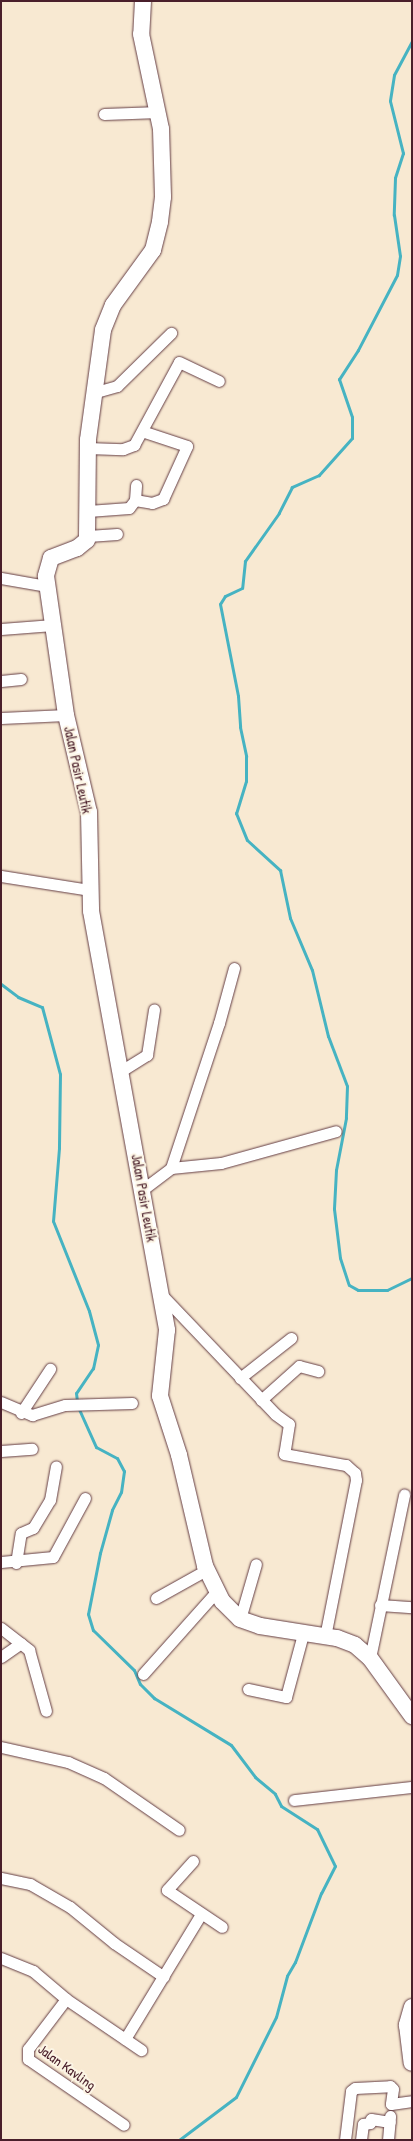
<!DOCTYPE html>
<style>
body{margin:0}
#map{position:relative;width:413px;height:2141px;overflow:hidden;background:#f8e9d2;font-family:"Patrick Hand",sans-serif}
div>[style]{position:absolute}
.stream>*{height:3px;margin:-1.5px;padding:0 1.5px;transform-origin:1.5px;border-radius:1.5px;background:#46b3c2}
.roads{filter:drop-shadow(0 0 1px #643d44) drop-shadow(0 0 1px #643d44)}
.street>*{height:11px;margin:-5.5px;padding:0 5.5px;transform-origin:5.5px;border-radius:5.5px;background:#fff}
.secondary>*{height:16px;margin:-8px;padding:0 8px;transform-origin:8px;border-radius:8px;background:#fff}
span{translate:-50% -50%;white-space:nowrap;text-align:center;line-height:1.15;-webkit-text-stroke:4px #fcf5e5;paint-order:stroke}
.street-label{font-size:14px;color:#4a1f2b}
.frame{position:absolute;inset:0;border:2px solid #4a1f2b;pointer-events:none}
</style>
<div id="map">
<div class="stream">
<i style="left:412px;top:41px;width:38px;rotate:118deg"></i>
<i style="left:394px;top:75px;width:26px;rotate:99deg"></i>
<i style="left:390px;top:101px;width:54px;rotate:76deg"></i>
<i style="left:403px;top:153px;width:26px;rotate:108deg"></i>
<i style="left:395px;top:178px;width:37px;rotate:92deg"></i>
<i style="left:394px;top:215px;width:41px;rotate:81.7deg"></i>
<i style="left:400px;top:256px;width:19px;rotate:99deg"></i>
<i style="left:397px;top:275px;width:85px;rotate:117.5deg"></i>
<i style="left:358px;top:350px;width:35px;rotate:123deg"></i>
<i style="left:339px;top:379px;width:40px;rotate:71.1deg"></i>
<i style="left:352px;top:417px;width:21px;rotate:90deg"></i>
<i style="left:352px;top:438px;width:50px;rotate:131.7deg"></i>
<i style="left:319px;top:475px;width:30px;rotate:156deg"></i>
<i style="left:292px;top:487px;width:29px;rotate:117deg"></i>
<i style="left:279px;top:513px;width:59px;rotate:125.3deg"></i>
<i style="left:245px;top:561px;width:27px;rotate:96deg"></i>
<i style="left:242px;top:588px;width:19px;rotate:155deg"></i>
<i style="left:225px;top:596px;width:9px;rotate:122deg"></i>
<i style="left:220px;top:604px;width:94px;rotate:78.9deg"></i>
<i style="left:238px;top:696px;width:31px;rotate:86deg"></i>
<i style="left:240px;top:727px;width:30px;rotate:78deg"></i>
<i style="left:246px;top:756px;width:25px;rotate:90deg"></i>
<i style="left:246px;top:781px;width:34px;rotate:107deg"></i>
<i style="left:236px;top:813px;width:29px;rotate:68deg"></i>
<i style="left:247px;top:840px;width:45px;rotate:42.3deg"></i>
<i style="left:280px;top:870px;width:49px;rotate:78.2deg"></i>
<i style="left:290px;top:918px;width:56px;rotate:67.1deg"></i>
<i style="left:312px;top:970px;width:68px;rotate:76.4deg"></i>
<i style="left:328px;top:1036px;width:53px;rotate:69.2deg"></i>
<i style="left:347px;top:1086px;width:32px;rotate:92deg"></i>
<i style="left:346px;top:1118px;width:53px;rotate:100.9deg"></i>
<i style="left:336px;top:1170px;width:39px;rotate:93deg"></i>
<i style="left:334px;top:1209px;width:49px;rotate:83deg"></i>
<i style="left:340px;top:1258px;width:28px;rotate:72deg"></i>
<i style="left:349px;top:1285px;width:10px;rotate:29deg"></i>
<i style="left:358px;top:1290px;width:29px"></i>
<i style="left:387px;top:1290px;width:28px;rotate:-26deg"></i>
<i style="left:1px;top:984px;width:21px;rotate:37deg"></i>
<i style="left:18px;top:997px;width:26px;rotate:23deg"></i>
<i style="left:42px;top:1007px;width:69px;rotate:75deg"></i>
<i style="left:60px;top:1074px;width:74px;rotate:90.8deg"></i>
<i style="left:59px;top:1148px;width:73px;rotate:94.7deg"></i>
<i style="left:53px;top:1221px;width:97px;rotate:68.2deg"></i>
<i style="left:89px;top:1311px;width:35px;rotate:75deg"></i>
<i style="left:98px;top:1345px;width:24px;rotate:102deg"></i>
<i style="left:93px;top:1368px;width:30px;rotate:124deg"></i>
<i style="left:76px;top:1393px;width:8px;rotate:83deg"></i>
<i style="left:78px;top:1407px;width:44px;rotate:65.8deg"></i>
<i style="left:96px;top:1447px;width:24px;rotate:28deg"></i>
<i style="left:117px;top:1458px;width:15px;rotate:62deg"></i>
<i style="left:124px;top:1471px;width:21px;rotate:98deg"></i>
<i style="left:121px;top:1492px;width:20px;rotate:117deg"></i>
<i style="left:112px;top:1510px;width:45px;rotate:105.6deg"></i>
<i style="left:100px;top:1553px;width:62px;rotate:101.1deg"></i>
<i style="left:88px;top:1614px;width:17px;rotate:73deg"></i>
<i style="left:93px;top:1630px;width:57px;rotate:44.3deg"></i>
<i style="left:134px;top:1670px;width:15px;rotate:67deg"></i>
<i style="left:140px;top:1684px;width:20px;rotate:45deg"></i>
<i style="left:154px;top:1698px;width:90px;rotate:31.4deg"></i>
<i style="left:231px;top:1745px;width:40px;rotate:53deg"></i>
<i style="left:255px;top:1777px;width:26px;rotate:40deg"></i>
<i style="left:275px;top:1794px;width:13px;rotate:63deg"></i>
<i style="left:281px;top:1806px;width:43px;rotate:32.6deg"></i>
<i style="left:317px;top:1829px;width:41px;rotate:64.1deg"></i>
<i style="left:335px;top:1866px;width:30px;rotate:117deg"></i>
<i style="left:321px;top:1893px;width:74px;rotate:110.6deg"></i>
<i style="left:295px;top:1962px;width:16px;rotate:120deg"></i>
<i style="left:287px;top:1976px;width:42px;rotate:105deg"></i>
<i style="left:276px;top:2017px;width:89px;rotate:116.6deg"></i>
<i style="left:236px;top:2097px;width:71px;rotate:143deg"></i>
</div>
<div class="roads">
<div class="street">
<i style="left:104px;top:114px;width:55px;rotate:-2.1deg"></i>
<i style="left:96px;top:392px;width:22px;rotate:-16deg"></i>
<i style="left:117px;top:386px;width:76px;rotate:-44.5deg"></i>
<i style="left:87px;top:448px;width:36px;rotate:2deg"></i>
<i style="left:123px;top:449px;width:12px;rotate:-20deg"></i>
<i style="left:134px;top:445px;width:94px;rotate:-61.5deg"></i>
<i style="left:179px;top:362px;width:44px;rotate:25.4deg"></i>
<i style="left:135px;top:500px;width:17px;rotate:10deg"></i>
<i style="left:152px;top:503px;width:12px;rotate:-20deg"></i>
<i style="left:163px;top:499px;width:58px;rotate:-65.6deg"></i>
<i style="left:187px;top:446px;width:47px;rotate:-161.6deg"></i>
<i style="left:88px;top:511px;width:41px;rotate:-4.2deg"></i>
<i style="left:129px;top:508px;width:10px;rotate:-53deg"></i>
<i style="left:135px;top:500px;width:15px;rotate:-86deg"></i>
<i style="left:88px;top:536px;width:29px;rotate:-4deg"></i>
<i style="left:1px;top:578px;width:47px;rotate:9.9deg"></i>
<i style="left:1px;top:629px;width:52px;rotate:-4.4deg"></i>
<i style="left:1px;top:681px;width:20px;rotate:-6deg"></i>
<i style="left:1px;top:718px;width:65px;rotate:-2.6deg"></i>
<i style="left:1px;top:876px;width:89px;rotate:9deg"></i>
<i style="left:121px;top:1071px;width:31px;rotate:-32deg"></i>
<i style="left:147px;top:1055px;width:46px;rotate:-81.2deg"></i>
<i style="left:171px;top:1168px;width:50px;rotate:-5.7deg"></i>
<i style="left:221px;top:1163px;width:119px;rotate:-15.5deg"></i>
<i style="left:142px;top:1190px;width:36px;rotate:-37deg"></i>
<i style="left:171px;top:1168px;width:153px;rotate:-71.7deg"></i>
<i style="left:219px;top:1023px;width:57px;rotate:-74.7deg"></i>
<i style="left:159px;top:1292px;width:168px;rotate:46.4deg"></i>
<i style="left:275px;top:1414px;width:17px;rotate:36deg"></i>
<i style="left:289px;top:1424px;width:30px;rotate:99deg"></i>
<i style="left:284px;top:1454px;width:63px;rotate:10.1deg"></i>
<i style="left:346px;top:1465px;width:12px;rotate:42deg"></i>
<i style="left:355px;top:1473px;width:7px;rotate:82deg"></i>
<i style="left:356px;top:1480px;width:160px;rotate:101.2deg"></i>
<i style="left:240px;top:1378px;width:65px;rotate:-38.1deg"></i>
<i style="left:261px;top:1400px;width:51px;rotate:-41.8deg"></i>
<i style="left:299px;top:1366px;width:20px;rotate:15deg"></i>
<i style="left:1px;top:1402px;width:34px;rotate:23deg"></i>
<i style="left:32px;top:1415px;width:34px;rotate:-17deg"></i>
<i style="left:65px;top:1405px;width:67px;rotate:-1.7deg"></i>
<i style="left:21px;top:1413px;width:53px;rotate:-56.6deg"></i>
<i style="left:1px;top:1451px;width:31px;rotate:-4deg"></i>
<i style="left:1px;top:1562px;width:52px;rotate:-5.5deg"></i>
<i style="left:53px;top:1557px;width:67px;rotate:-61.5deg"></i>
<i style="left:16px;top:1563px;width:30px;rotate:-81deg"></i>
<i style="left:21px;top:1533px;width:13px;rotate:-23deg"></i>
<i style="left:33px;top:1528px;width:33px;rotate:-59deg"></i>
<i style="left:50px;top:1500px;width:34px;rotate:-80deg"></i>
<i style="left:156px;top:1598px;width:57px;rotate:-29.2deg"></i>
<i style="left:380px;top:1605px;width:32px;rotate:4deg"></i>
<i style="left:240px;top:1619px;width:57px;rotate:-73.8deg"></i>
<i style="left:1px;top:1628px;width:36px;rotate:38deg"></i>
<i style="left:29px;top:1650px;width:63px;rotate:74.4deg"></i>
<i style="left:1px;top:1657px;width:24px;rotate:-35deg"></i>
<i style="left:370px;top:1658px;width:167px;rotate:-78.2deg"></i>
<i style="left:143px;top:1674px;width:110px;rotate:-48.3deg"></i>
<i style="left:248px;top:1689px;width:39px;rotate:12deg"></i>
<i style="left:286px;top:1697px;width:65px;rotate:-74.9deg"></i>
<i style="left:1px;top:1747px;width:69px;rotate:12.6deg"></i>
<i style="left:68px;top:1762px;width:39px;rotate:24deg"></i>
<i style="left:104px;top:1778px;width:91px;rotate:34.7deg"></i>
<i style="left:294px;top:1800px;width:119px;rotate:-6.3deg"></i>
<i style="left:193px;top:1861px;width:39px;rotate:132deg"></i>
<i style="left:167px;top:1890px;width:66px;rotate:33.9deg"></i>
<i style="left:1px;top:1878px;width:30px;rotate:12deg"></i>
<i style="left:30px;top:1884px;width:46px;rotate:29.9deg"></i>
<i style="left:70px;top:1907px;width:57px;rotate:39.3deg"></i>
<i style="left:114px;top:1943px;width:60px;rotate:34.2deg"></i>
<i style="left:1px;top:1958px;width:35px;rotate:22deg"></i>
<i style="left:33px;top:1971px;width:43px;rotate:40.3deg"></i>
<i style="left:66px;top:1999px;width:91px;rotate:34.2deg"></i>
<i style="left:66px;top:1999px;width:63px;rotate:127.2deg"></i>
<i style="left:28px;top:2049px;width:10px;rotate:90deg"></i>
<i style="left:28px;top:2059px;width:116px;rotate:34.5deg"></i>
<i style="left:125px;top:2039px;width:146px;rotate:-58.7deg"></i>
<i style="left:345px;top:2140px;width:49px;rotate:-83deg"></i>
<i style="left:351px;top:2091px;width:5px;rotate:-37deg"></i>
<i style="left:355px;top:2088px;width:35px;rotate:-3deg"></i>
<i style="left:390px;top:2086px;width:4px;rotate:45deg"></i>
<i style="left:393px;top:2089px;width:15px;rotate:98deg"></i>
<i style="left:391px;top:2104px;width:21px;rotate:-8deg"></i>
<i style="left:361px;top:2140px;width:16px;rotate:-83deg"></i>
<i style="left:363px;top:2124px;width:7px;rotate:-8deg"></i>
<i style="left:370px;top:2123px;width:4px;rotate:-76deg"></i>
<i style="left:371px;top:2119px;width:19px;rotate:9deg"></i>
<i style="left:388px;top:2140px;width:24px;rotate:-85deg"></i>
</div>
<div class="secondary">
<i style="left:143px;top:1px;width:33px;rotate:93deg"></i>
<i style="left:141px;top:34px;width:97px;rotate:78.1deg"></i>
<i style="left:161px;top:129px;width:68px;rotate:88.3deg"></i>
<i style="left:163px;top:197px;width:25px;rotate:97deg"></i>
<i style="left:160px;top:222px;width:29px;rotate:104deg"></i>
<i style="left:153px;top:250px;width:68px;rotate:126deg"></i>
<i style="left:113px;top:305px;width:27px;rotate:112deg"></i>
<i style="left:103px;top:330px;width:111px;rotate:97.8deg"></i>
<i style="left:88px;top:440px;width:100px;rotate:90.6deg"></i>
<i style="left:87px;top:540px;width:13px;rotate:141deg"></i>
<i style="left:77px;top:548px;width:28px;rotate:159deg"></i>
<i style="left:51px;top:558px;width:19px;rotate:106deg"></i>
<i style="left:46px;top:576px;width:140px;rotate:81.8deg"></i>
<i style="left:66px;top:715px;width:100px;rotate:76.7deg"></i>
<i style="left:89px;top:812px;width:99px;rotate:88.8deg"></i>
<i style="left:91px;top:911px;width:426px;rotate:79.7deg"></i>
<i style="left:167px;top:1330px;width:66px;rotate:96.1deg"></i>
<i style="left:160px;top:1396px;width:62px;rotate:72.1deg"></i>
<i style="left:179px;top:1455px;width:114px;rotate:76.8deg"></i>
<i style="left:205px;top:1566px;width:39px;rotate:64deg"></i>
<i style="left:222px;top:1601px;width:25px;rotate:45deg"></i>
<i style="left:240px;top:1619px;width:21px;rotate:19deg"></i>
<i style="left:260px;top:1626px;width:78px;rotate:8.9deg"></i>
<i style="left:337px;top:1638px;width:19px;rotate:21deg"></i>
<i style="left:355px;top:1645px;width:20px;rotate:41deg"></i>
<i style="left:370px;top:1658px;width:72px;rotate:54.1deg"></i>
<i style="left:412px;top:2007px;width:19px;rotate:106deg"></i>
<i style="left:407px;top:2025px;width:38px;rotate:83deg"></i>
</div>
</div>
<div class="street-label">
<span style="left:78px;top:770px;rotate:78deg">Jalan Pasir Leutik</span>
<span style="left:144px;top:1198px;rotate:80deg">Jalan Pasir Leutik</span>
<span style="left:67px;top:2067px;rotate:36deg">Jalan Kavling</span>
</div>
<div class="frame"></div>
</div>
